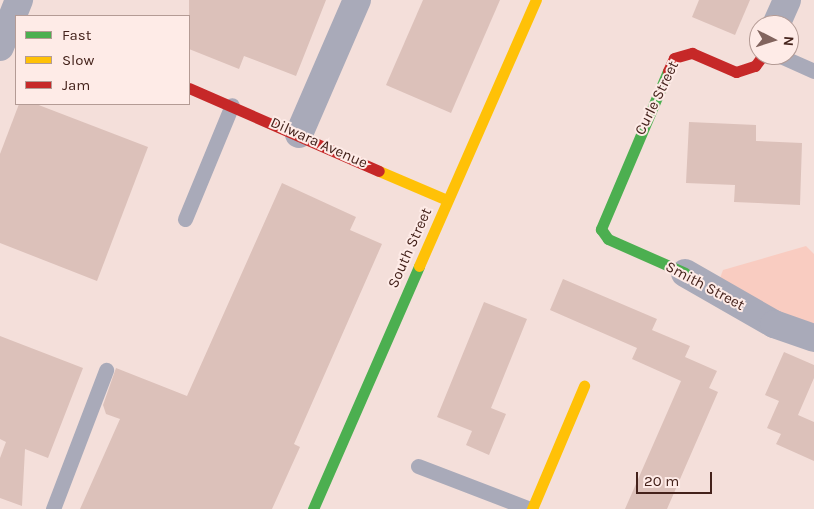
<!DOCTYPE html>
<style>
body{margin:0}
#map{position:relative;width:814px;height:509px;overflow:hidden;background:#f4dfda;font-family:Karla,sans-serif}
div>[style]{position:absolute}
.green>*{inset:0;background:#f9ccc1}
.building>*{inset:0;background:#dcc1ba}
.lane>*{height:15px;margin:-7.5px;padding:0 7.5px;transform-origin:7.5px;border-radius:7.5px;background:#a9aab9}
.street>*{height:28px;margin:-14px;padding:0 14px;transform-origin:14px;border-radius:14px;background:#a9aab9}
.fast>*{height:11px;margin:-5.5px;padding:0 5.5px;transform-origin:5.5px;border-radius:5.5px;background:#4caf50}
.slow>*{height:11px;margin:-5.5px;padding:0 5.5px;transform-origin:5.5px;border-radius:5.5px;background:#ffc107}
.jam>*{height:11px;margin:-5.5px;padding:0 5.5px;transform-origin:5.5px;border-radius:5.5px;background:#c62828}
span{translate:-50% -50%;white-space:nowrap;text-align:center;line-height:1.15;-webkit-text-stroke:4px #feebe7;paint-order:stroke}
.street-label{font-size:15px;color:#44221b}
.legend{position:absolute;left:15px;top:15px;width:175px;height:90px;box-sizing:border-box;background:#feebe7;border:1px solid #b49b95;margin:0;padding:6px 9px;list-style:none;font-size:15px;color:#44221b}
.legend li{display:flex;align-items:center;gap:10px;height:25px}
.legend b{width:25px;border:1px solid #b49b95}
.north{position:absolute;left:749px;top:15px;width:50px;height:50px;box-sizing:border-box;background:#feebe7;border:1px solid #b49b95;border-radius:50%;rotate:95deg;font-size:14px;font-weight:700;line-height:20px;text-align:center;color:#44221b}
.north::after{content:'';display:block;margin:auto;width:18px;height:22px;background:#82645e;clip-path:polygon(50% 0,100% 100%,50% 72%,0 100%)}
.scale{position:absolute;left:636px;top:472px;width:76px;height:22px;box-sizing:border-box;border:2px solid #44221b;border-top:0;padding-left:6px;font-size:15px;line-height:18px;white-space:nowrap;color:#44221b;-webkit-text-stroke:4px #feebe7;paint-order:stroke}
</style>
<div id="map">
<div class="green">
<i style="clip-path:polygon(806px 246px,814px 254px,814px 333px,715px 291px,723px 270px)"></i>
</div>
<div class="building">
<i style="clip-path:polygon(189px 0,326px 0,296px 76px,244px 56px,239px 69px,189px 49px)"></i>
<i style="clip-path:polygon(423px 0,500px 0,451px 113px,386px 85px)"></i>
<i style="clip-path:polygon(699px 0,750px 0,735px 35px,692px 17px)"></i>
<i style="clip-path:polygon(19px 104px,36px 104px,148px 147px,97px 281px,0 243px,0 154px)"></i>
<i style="clip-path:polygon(689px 122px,756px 125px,756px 141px,802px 143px,800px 205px,734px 202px,735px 185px,686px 183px)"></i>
<i style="clip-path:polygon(282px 183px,356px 217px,350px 230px,382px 244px,294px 444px,300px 447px,272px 509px,80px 509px,120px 419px,106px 414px,103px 405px,116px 368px,187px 396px)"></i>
<i style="clip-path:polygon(563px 279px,657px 319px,652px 330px,690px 346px,685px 357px,717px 371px,709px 388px,718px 392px,667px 509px,625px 509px,681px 381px,632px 359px,637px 348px,550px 310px)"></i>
<i style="clip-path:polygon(484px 302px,527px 319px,491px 408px,506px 414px,489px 455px,466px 445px,472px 431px,437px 417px)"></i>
<i style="clip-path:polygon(0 336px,83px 368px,48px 458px,25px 449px,22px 506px,0 498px,0 458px,6px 442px,0 439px)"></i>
<i style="clip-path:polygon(784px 352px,814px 365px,814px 378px,798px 415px,814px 422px,814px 461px,776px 444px,781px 434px,767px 428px,779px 401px,765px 395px)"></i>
</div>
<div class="lane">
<i style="left:778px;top:55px;width:39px;rotate:24deg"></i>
<i style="left:185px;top:219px;width:123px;rotate:-67.6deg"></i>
<i style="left:418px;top:466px;width:120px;rotate:21deg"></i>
<i style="left:53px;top:509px;width:149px;rotate:-69.1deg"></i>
</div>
<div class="street">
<i style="left:776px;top:25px;width:27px;rotate:-66deg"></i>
<i style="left:0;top:47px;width:51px;rotate:-68deg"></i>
<i style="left:299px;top:134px;width:146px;rotate:-66.6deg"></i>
<i style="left:685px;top:273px;width:103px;rotate:29.8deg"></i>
<i style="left:774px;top:324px;width:42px;rotate:19.3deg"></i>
</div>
<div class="fast">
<i style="left:668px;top:71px;width:172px;rotate:113deg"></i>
<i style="left:601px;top:229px;width:12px;rotate:55deg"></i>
<i style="left:608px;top:239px;width:84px;rotate:23.8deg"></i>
<i style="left:313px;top:509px;width:265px;rotate:-66.4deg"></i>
</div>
<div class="slow">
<i style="left:379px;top:171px;width:74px;rotate:23.1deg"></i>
<i style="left:419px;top:266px;width:291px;rotate:-66.3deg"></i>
<i style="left:532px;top:509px;width:134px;rotate:-67.1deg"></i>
</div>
<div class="jam">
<i style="left:668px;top:71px;width:14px;rotate:-65deg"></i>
<i style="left:674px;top:58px;width:19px;rotate:-16deg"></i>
<i style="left:692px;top:53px;width:48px;rotate:23.4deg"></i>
<i style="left:736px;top:72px;width:20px;rotate:-18deg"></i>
<i style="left:755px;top:66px;width:14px;rotate:-54deg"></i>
<i style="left:189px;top:88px;width:207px;rotate:23.6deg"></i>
</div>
<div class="street-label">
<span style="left:657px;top:98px;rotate:-64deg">Curle Street</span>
<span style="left:319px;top:143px;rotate:24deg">Dilwara Avenue</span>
<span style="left:410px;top:248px;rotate:-66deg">South Street</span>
<span style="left:705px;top:286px;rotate:28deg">Smith Street</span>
</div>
<ul class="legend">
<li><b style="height:6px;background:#4caf50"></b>Fast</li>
<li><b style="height:6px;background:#ffc107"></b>Slow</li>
<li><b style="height:6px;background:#c62828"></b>Jam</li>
</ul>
<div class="north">N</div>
<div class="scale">20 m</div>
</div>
